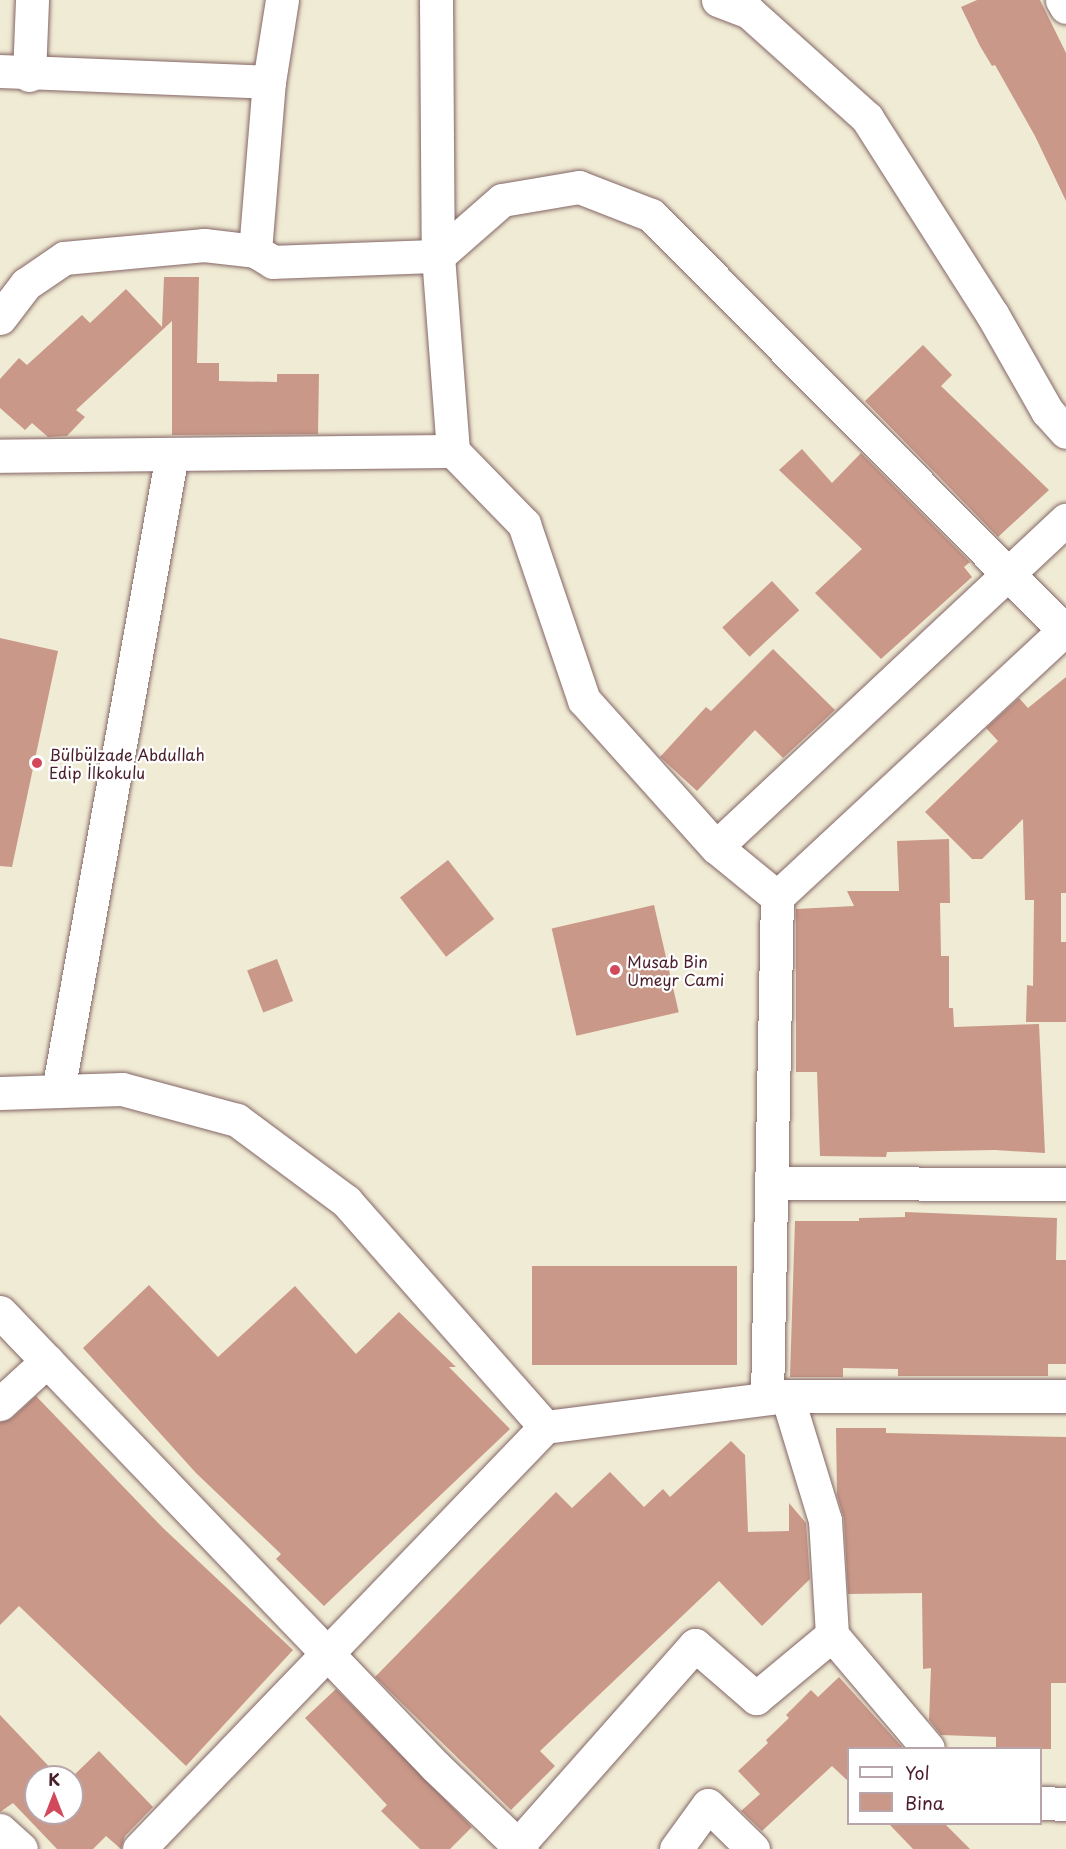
<!DOCTYPE html>
<meta charset="utf-8">
<style>
body{margin:0}
#map{position:relative;width:1066px;height:1849px;overflow:hidden;background:#f0ebd4;font-family:"Playpen Sans",sans-serif}
div>[style]{position:absolute}
.building>*{inset:0;background:#c99889;transform-origin:0 0}
.roads{filter:drop-shadow(0 0 2px #846666) drop-shadow(0 0 2px #846666)}
.minor>*{height:33px;margin:-16.5px;padding:0 16.5px;transform-origin:16.5px;border-radius:16.5px;background:#fff}
.tertiary>*{height:33px;margin:-16.5px;padding:0 16.5px;transform-origin:16.5px;border-radius:16.5px;background:#fff}
.dots>*{width:16px;height:16px;translate:-50% -50%;box-sizing:border-box;border:3px solid #fff;border-radius:50%}
span{translate:-50% -50%;white-space:nowrap;text-align:center;line-height:1.15;-webkit-text-stroke:4.5px #fff;paint-order:stroke}
.poi-label{font-size:16px;color:#4a1f2b}
.left{translate:0 -50%;text-align:left}
.legend{position:absolute;left:847px;top:1747px;width:195px;height:78px;box-sizing:border-box;background:#fff;border:2px solid #b7a5aa;margin:0;padding:8px 10px;list-style:none;font-size:18px;color:#4a1f2b}
.legend li{display:flex;align-items:center;gap:12px;height:30px}
.legend b{width:30px;border:2px solid #b7a5aa}
.north{position:absolute;left:24px;top:1765px;width:60px;height:60px;box-sizing:border-box;background:#fff;border:2px solid #b7a5aa;border-radius:50%;rotate:0deg;font-size:16px;font-weight:700;line-height:24px;text-align:center;color:#4a1f2b}
.north::after{content:'';display:block;margin:auto;width:21px;height:27px;background:#d1495b;clip-path:polygon(50% 0,100% 100%,50% 72%,0 100%)}
</style>
<div id="map">
<div class="building">
<i style="clip-path:polygon(977px 0,1040px 0,1066px 53px,1066px 201px,1035px 136px,995px 65px,992px 66px,980px 46px,961px 7px)"></i>
<i style="clip-path:polygon(164px 277px,199px 277px,197px 363px,219px 363px,219px 381px,277px 382px,277px 374px,319px 374px,318px 434px,172px 435px,172px 321px,76px 410px,85px 417px,67px 436px,48px 437px,32px 423px,25px 430px,0 408px,0 379px,19px 358px,27px 365px,82px 315px,90px 323px,126px 289px,162px 327px)"></i>
<i style="clip-path:polygon(923px 345px,952px 375px,941px 386px,1049px 490px,998px 537px,865px 401px)"></i>
<i style="clip-path:polygon(802px 449px,832px 483px,861px 453px,970px 562px,964px 567px,972px 577px,881px 659px,815px 593px,862px 549px,779px 470px)"></i>
<i style="left:772px;top:581px;width:40px;height:68px;rotate:47deg"></i>
<i style="clip-path:polygon(0 638px,58px 651px,12px 867px,0 866px)"></i>
<i style="clip-path:polygon(773px 649px,835px 710px,783px 758px,755px 730px,697px 791px,660px 757px,706px 707px,711px 711px)"></i>
<i style="clip-path:polygon(1066px 677px,1066px 893px,1061px 893px,1061px 942px,1066px 942px,1066px 1022px,1026px 1022px,1027px 985px,1033px 986px,1034px 900px,1025px 900px,1023px 819px,982px 859px,972px 859px,925px 812px,998px 741px,986px 728px,1019px 698px,1028px 708px)"></i>
<i style="clip-path:polygon(949px 839px,950px 903px,940px 903px,941px 956px,949px 956px,949px 1008px,953px 1008px,954px 1027px,1039px 1024px,1045px 1153px,995px 1150px,887px 1152px,886px 1157px,820px 1156px,817px 1072px,796px 1072px,796px 909px,854px 906px,847px 891px,899px 891px,897px 841px)"></i>
<i style="left:448px;top:860px;width:75px;height:61px;rotate:52deg"></i>
<i style="left:654px;top:905px;width:110px;height:105px;rotate:77deg"></i>
<i style="left:277px;top:959px;width:45px;height:32px;rotate:69deg"></i>
<i style="clip-path:polygon(905px 1212px,1057px 1218px,1056px 1260px,1066px 1260px,1066px 1364px,1048px 1364px,1048px 1376px,898px 1376px,898px 1369px,843px 1368px,843px 1377px,790px 1377px,795px 1221px,859px 1221px,859px 1218px,905px 1217px)"></i>
<i style="left:532px;top:1266px;width:205px;height:99px"></i>
<i style="clip-path:polygon(149px 1285px,218px 1357px,295px 1286px,356px 1354px,399px 1312px,456px 1367px,449px 1367px,510px 1429px,324px 1606px,276px 1559px,281px 1554px,196px 1473px,83px 1348px)"></i>
<i style="clip-path:polygon(36px 1396px,163px 1528px,293px 1650px,186px 1766px,19px 1606px,0 1625px,0 1422px,12px 1418px)"></i>
<i style="clip-path:polygon(836px 1428px,886px 1428px,886px 1433px,1066px 1437px,1066px 1683px,1051px 1683px,1051px 1749px,996px 1749px,996px 1737px,941px 1735px,929px 1720px,931px 1668px,923px 1669px,922px 1593px,848px 1594px,844px 1519px,837px 1495px)"></i>
<i style="clip-path:polygon(731px 1441px,745px 1455px,748px 1532px,789px 1531px,789px 1503px,806px 1523px,810px 1579px,762px 1626px,719px 1581px,540px 1751px,555px 1766px,511px 1810px,375px 1677px,556px 1492px,572px 1508px,610px 1472px,644px 1507px,663px 1489px,670px 1497px)"></i>
<i style="clip-path:polygon(839px 1677px,904px 1749px,849px 1749px,849px 1782px,832px 1766px,762px 1831px,741px 1811px,760px 1794px,738px 1771px,768px 1743px,766px 1740px,789px 1718px,786px 1715px,811px 1690px,818px 1697px)"></i>
<i style="clip-path:polygon(336px 1689px,472px 1827px,450px 1849px,420px 1849px,381px 1811px,387px 1805px,305px 1718px)"></i>
<i style="clip-path:polygon(0 1715px,59px 1777px,36px 1777px,36px 1813px,72px 1813px,72px 1777px,99px 1751px,153px 1807px,125px 1836px,121px 1849px,106px 1836px,93px 1849px,57px 1849px,13px 1803px,0 1812px)"></i>
<i style="clip-path:polygon(889px 1824px,945px 1824px,970px 1849px,913px 1849px)"></i>
</div>
<div class="roads">
<div class="minor">
<i style="left:436px;top:0;width:256px;rotate:89.6deg"></i>
<i style="left:1062px;top:0;width:8px;rotate:60deg"></i>
<i style="left:0;top:71px;width:269px;rotate:2.3deg"></i>
<i style="left:29px;top:75px;width:75px;rotate:-87.7deg"></i>
<i style="left:255px;top:251px;width:170px;rotate:-85.3deg"></i>
<i style="left:269px;top:82px;width:83px;rotate:-81deg"></i>
<i style="left:438px;top:256px;width:85px;rotate:-41.2deg"></i>
<i style="left:502px;top:200px;width:78px;rotate:-9.6deg"></i>
<i style="left:579px;top:187px;width:77px;rotate:21.3deg"></i>
<i style="left:651px;top:215px;width:588px;rotate:45.14deg"></i>
<i style="left:0;top:318px;width:43px;rotate:-52.6deg"></i>
<i style="left:26px;top:284px;width:46px;rotate:-34.4deg"></i>
<i style="left:64px;top:258px;width:141px;rotate:-5.3deg"></i>
<i style="left:204px;top:245px;width:51px;rotate:6.7deg"></i>
<i style="left:255px;top:251px;width:21px;rotate:31deg"></i>
<i style="left:273px;top:262px;width:165px;rotate:-2.1deg"></i>
<i style="left:438px;top:256px;width:196px;rotate:85.6deg"></i>
<i style="left:453px;top:451px;width:453px;rotate:179.4deg"></i>
<i style="left:453px;top:451px;width:102px;rotate:45.8deg"></i>
<i style="left:524px;top:524px;width:186px;rotate:71.2deg"></i>
<i style="left:584px;top:700px;width:198px;rotate:48.1deg"></i>
<i style="left:716px;top:847px;width:79px;rotate:39.3deg"></i>
<i style="left:716px;top:847px;width:479px;rotate:-43.1deg"></i>
<i style="left:58px;top:1091px;width:647px;rotate:-79.85deg"></i>
<i style="left:0;top:1093px;width:122px;rotate:-1.9deg"></i>
<i style="left:122px;top:1089px;width:119px;rotate:15.1deg"></i>
<i style="left:237px;top:1120px;width:136px;rotate:36.6deg"></i>
<i style="left:346px;top:1201px;width:301px;rotate:48.6deg"></i>
<i style="left:773px;top:1183px;width:293px;rotate:0.2deg"></i>
<i style="left:787px;top:1396px;width:130px;rotate:73deg"></i>
<i style="left:825px;top:1520px;width:115px;rotate:86.5deg"></i>
<i style="left:767px;top:1398px;width:501px;rotate:-88.86deg"></i>
<i style="left:777px;top:897px;width:392px;rotate:-42.9deg"></i>
<i style="left:0;top:1404px;width:64px;rotate:-42.5deg"></i>
<i style="left:1040px;top:1803px;width:26px;rotate:2deg"></i>
<i style="left:0;top:1830px;width:28px;rotate:42deg"></i>
<i style="left:518px;top:1845px;width:267px;rotate:-48.5deg"></i>
<i style="left:695px;top:1645px;width:81px;rotate:41deg"></i>
<i style="left:756px;top:1698px;width:99px;rotate:-39.7deg"></i>
<i style="left:832px;top:1635px;width:148px;rotate:49.7deg"></i>
<i style="left:139px;top:1849px;width:586px;rotate:-46.11deg"></i>
<i style="left:545px;top:1427px;width:244px;rotate:-7.3deg"></i>
<i style="left:787px;top:1396px;width:279px"></i>
<i style="left:676px;top:1849px;width:54px;rotate:-54deg"></i>
<i style="left:708px;top:1805px;width:63px;rotate:44.4deg"></i>
</div>
<div class="tertiary">
<i style="left:718px;top:0;width:33px;rotate:21deg"></i>
<i style="left:749px;top:12px;width:159px;rotate:41.9deg"></i>
<i style="left:867px;top:118px;width:232px;rotate:57.5deg"></i>
<i style="left:992px;top:314px;width:112px;rotate:60.4deg"></i>
<i style="left:1047px;top:411px;width:28px;rotate:48deg"></i>
<i style="left:0;top:1312px;width:629px;rotate:46.22deg"></i>
<i style="left:435px;top:1766px;width:120px;rotate:43.7deg"></i>
</div>
</div>
<div class="dots">
<i style="left:37px;top:763px;background:#d1495b"></i>
<i style="left:615px;top:970px;background:#d1495b"></i>
</div>
<div class="poi-label">
<span class="left" style="left:49px;top:763px">Bülbülzade Abdullah<br>Edip İlkokulu</span>
<span class="left" style="left:627px;top:970px">Musab Bin<br>Umeyr Cami</span>
</div>
<ul class="legend">
<li><b style="height:8px;background:#fff"></b>Yol</li>
<li><b style="height:16px;background:#c99889"></b>Bina</li>
</ul>
<div class="north">K</div>
</div>
